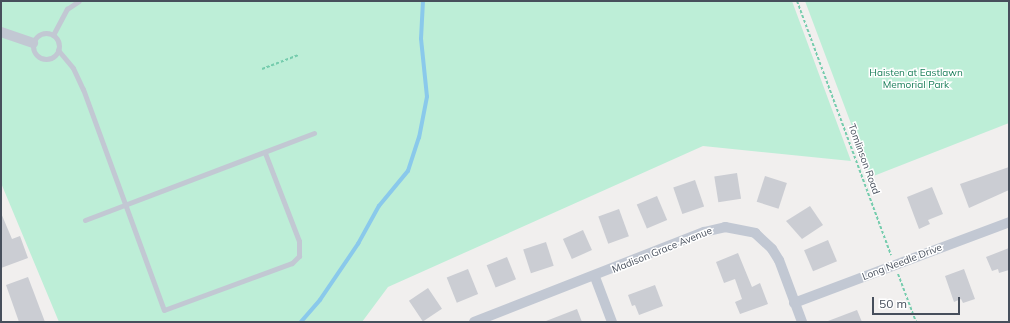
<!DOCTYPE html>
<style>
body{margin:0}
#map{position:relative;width:1010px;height:323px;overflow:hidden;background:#f1efee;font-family:Mulish,sans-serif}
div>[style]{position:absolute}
.green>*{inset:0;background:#bdeed7}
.stream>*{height:3.5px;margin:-1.75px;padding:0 1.75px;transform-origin:1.75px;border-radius:1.75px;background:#8ac9eb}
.building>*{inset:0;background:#cbcdd3;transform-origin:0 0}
.path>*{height:2px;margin-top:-1px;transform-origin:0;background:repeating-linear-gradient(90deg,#75ccad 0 3px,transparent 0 5px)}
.service>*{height:5px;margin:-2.5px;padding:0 2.5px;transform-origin:2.5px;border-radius:2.5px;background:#c2c8d3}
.service>.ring{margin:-2.5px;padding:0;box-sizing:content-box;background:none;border:5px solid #c2c8d3;border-radius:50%}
.minor>*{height:10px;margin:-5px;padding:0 5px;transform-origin:5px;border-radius:5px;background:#c2c8d3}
span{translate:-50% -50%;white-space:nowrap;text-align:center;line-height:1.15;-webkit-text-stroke:3px #fff;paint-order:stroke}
.park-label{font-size:10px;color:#187d58}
.street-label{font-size:10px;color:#474f5c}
.frame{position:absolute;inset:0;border:2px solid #474f5c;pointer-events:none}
.scale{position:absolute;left:872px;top:297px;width:88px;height:18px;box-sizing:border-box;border:2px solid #474f5c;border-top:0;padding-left:5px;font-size:12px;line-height:14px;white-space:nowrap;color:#474f5c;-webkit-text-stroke:3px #fff;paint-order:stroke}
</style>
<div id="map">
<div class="green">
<i style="clip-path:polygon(2px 1px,792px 1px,851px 161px,703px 146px,388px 287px,362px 322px,59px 322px,1px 183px)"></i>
<i style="clip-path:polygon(805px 1px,1009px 1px,1009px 123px,871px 177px)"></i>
</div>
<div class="stream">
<i style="left:301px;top:322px;width:29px;rotate:-49deg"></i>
<i style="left:320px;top:300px;width:68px;rotate:-55.8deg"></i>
<i style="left:358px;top:244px;width:43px;rotate:-61.1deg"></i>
<i style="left:379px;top:206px;width:45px;rotate:-50.4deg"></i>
<i style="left:408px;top:171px;width:35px;rotate:-72deg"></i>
<i style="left:419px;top:138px;width:42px;rotate:-79deg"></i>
<i style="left:427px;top:97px;width:58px;rotate:-95.9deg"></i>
<i style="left:421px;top:39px;width:38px;rotate:-87deg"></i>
</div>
<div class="building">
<i style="clip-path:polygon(1009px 167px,1009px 190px,969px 208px,960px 184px)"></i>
<i style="left:737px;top:173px;width:26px;height:23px;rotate:81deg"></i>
<i style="left:765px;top:176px;width:23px;height:27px;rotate:18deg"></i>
<i style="left:695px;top:180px;width:28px;height:23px;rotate:71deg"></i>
<i style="clip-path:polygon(932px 187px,943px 214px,928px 220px,930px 224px,919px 229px,907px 197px)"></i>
<i style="left:657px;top:196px;width:26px;height:22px;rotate:67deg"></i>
<i style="clip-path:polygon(810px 206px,823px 225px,802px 239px,786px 221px)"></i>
<i style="left:619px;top:209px;width:29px;height:22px;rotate:70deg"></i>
<i style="clip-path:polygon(1px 213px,12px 239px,20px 236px,28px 258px,1px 268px)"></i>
<i style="left:583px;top:230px;width:22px;height:22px;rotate:66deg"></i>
<i style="left:828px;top:240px;width:23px;height:26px;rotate:67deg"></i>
<i style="left:546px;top:242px;width:25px;height:24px;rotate:72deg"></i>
<i style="clip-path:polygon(1009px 248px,1009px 270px,999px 273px,998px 269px,992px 271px,986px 257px)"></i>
<i style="clip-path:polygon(738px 253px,752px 287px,760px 283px,768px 304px,740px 314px,735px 302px,742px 299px,735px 279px,724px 283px,716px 262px)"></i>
<i style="left:507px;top:257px;width:24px;height:22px;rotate:68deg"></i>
<i style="left:468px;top:269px;width:27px;height:23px;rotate:68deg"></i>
<i style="clip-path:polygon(964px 269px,975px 299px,963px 303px,961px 299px,954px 302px,945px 276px)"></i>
<i style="clip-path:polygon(28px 277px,45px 322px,19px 322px,6px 285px)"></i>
<i style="clip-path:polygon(655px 285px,663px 306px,639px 315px,635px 305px,632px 306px,628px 295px)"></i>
<i style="left:428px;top:288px;width:25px;height:23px;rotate:56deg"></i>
<i style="clip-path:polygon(577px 309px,582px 322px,546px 322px,546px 321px)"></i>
<i style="clip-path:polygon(857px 310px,862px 322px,829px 322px,828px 321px)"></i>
</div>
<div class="path">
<i style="left:797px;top:1px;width:271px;rotate:69.7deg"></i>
<i style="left:262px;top:69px;width:39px;rotate:-21deg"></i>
<i style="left:898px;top:274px;width:51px;rotate:69.4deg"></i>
</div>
<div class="service">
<i class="ring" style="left:33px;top:33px;width:21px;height:21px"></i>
<i style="left:53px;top:35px;width:30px;rotate:-62deg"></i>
<i style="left:67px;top:9px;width:14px;rotate:-34deg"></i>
<i style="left:58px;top:50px;width:23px;rotate:50deg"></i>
<i style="left:73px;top:68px;width:23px;rotate:65deg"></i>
<i style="left:83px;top:89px;width:235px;rotate:69.9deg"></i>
<i style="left:164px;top:310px;width:136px;rotate:-20.2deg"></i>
<i style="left:292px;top:263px;width:10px;rotate:-45deg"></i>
<i style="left:299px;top:256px;width:15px;rotate:-90deg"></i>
<i style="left:299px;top:241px;width:94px;rotate:-111.1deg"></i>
<i style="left:85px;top:220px;width:245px;rotate:-20.8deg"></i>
</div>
<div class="minor">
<i style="left:1px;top:32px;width:34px;rotate:19deg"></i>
<i style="left:595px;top:277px;width:48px;rotate:69.3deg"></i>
<i style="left:794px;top:303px;width:230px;rotate:-20.6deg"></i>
<i style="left:474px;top:322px;width:247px;rotate:-21.4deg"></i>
<i style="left:704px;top:232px;width:22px;rotate:-13deg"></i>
<i style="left:725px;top:227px;width:31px;rotate:11deg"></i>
<i style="left:755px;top:233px;width:23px;rotate:43deg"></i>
<i style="left:772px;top:249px;width:13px;rotate:58deg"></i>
<i style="left:779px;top:260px;width:66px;rotate:69.6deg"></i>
</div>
<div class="park-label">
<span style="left:916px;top:78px">Haisten at Eastlawn<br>Memorial Park</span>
</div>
<div class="street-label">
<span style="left:864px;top:159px;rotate:70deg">Tomlinson Road</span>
<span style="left:662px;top:250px;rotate:-22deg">Madison Grace Avenue</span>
<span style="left:902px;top:262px;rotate:-21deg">Long Needle Drive</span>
</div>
<div class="frame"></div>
<div class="scale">50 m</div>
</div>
